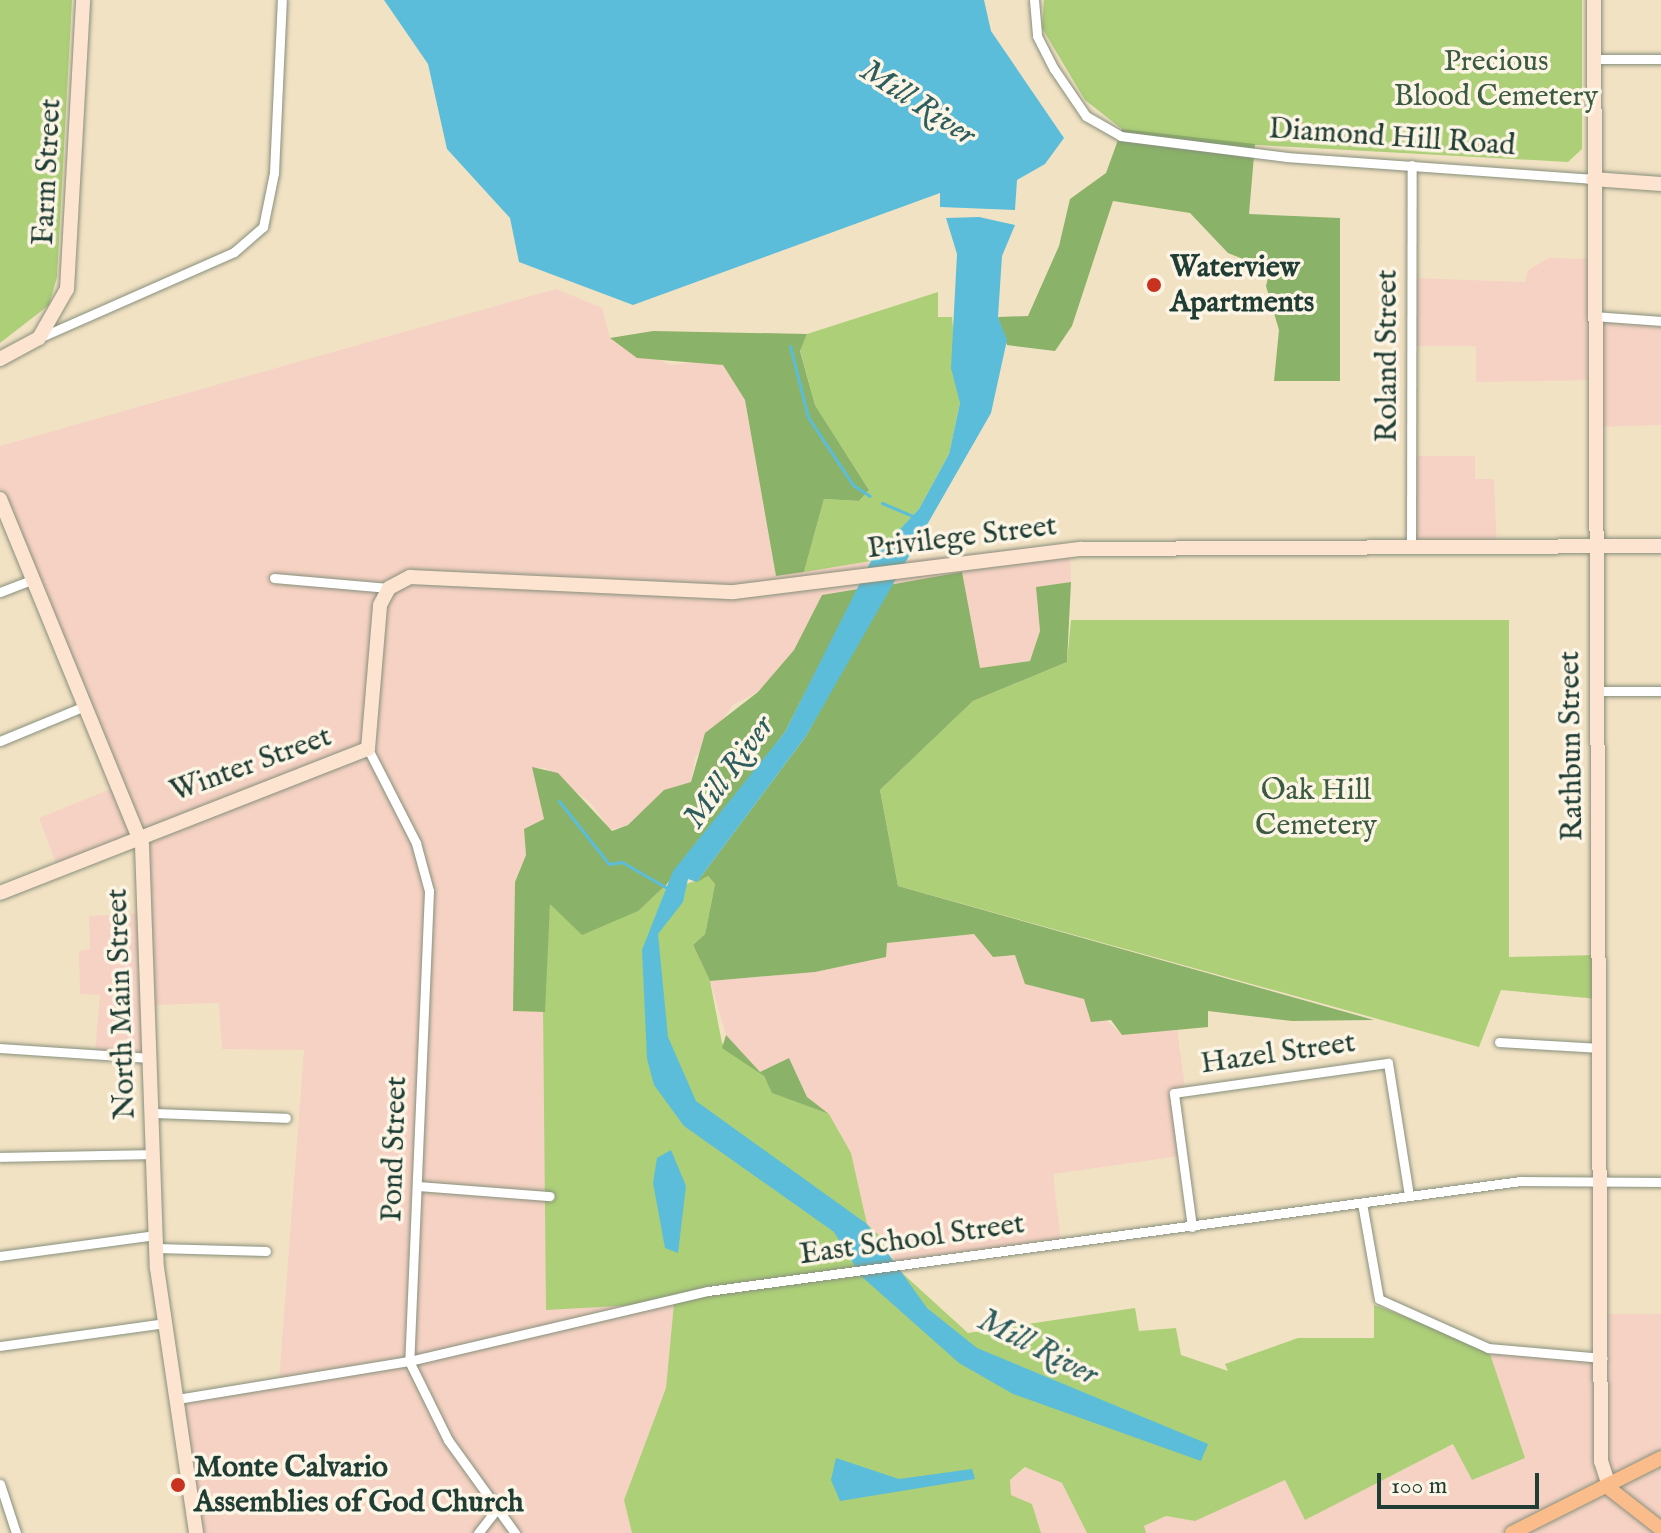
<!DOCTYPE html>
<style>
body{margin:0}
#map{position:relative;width:1661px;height:1533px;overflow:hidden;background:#f2e2c4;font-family:"IM FELL English",serif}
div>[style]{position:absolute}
.built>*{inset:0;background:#f6d2c4}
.green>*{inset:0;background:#adcf78}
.forest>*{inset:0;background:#8ab268}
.water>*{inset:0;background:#5bbdd9}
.stream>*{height:3px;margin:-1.5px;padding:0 1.5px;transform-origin:1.5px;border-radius:1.5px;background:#5bbdd9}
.roads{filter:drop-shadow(0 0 2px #88907c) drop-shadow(0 0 2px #88907c)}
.street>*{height:9px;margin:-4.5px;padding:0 4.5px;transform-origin:4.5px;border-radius:4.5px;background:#fff}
.secondary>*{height:14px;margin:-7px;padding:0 7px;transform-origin:7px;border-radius:7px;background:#fde4d0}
.primary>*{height:14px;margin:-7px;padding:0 7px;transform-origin:7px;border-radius:7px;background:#f9bc8a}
.dots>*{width:22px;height:22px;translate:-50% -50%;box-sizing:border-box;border:4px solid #fcf5e5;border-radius:50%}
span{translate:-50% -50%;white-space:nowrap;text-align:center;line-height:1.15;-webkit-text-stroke:7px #fcf5e5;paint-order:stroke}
.park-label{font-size:30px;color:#3b5a42}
.street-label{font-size:30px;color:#1f3d34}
.poi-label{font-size:30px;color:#1f3d34;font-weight:700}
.left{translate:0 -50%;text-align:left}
.water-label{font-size:32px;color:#2e5d5d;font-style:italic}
.scale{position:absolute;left:1377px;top:1473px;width:162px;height:36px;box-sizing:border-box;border:4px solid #1f3d34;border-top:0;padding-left:10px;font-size:24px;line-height:28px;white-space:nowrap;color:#1f3d34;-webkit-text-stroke:6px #fcf5e5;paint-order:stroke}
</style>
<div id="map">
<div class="built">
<i style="clip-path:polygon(1549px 258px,1596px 259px,1594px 313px,1661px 319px,1661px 425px,1597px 427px,1594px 380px,1476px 382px,1476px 346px,1412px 346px,1413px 278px,1525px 282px,1528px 270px)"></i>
<i style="clip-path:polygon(556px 289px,602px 308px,610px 338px,671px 365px,709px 360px,723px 365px,745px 400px,776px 576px,871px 561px,858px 589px,822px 595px,794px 650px,758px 692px,733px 705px,695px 758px,691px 782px,664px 790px,628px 825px,610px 830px,592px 804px,545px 768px,533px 768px,544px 820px,524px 829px,526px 855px,515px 882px,513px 1011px,545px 1012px,546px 1309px,674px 1303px,666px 1388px,624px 1500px,632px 1533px,195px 1533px,175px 1398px,279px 1381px,304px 1050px,222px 1049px,219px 1003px,149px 1005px,152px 1056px,95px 1052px,100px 995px,80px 994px,79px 951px,90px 949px,89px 916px,144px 913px,144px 838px,59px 871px,39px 818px,116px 787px,0 496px,0 446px)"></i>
<i style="clip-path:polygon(1411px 456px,1475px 456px,1475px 479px,1494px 479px,1497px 550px,1410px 550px)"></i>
<i style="clip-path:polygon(1070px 543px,1071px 582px,1036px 587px,1040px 631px,1030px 661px,979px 668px,962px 573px,889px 585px,908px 560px)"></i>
<i style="clip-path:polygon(975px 934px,993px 957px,1015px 955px,1026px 984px,1085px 999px,1122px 1035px,1177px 1028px,1186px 1096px,1174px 1098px,1180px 1156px,1053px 1174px,1061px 1242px,897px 1262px,867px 1224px,851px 1153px,829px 1114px,807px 1097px,789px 1058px,760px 1072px,748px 1066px,726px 1035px,710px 981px,815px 972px,886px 957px,887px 943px)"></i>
<i style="clip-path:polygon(1604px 1314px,1661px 1314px,1661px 1533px,1146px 1533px,1144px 1526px,1166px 1516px,1195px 1521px,1286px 1479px,1305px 1519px,1454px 1444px,1472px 1480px,1488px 1348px,1602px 1356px)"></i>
<i style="clip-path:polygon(1026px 1467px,1062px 1483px,1087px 1533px,1041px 1533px,1032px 1504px,1011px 1496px,1010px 1480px)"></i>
</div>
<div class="green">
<i style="clip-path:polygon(0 0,72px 0,57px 277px,49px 305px,0 343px)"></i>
<i style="clip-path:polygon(1044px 0,1582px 0,1582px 149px,1568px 162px,1203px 142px,1122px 129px,1085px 100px,1042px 28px)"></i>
<i style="clip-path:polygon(938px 292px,938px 317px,952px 317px,960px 403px,949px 454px,919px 509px,871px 561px,804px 572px,824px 499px,859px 501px,869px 490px,815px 405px,800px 350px,807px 334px)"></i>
<i style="clip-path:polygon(1071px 620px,1509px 620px,1509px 957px,1596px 955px,1598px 999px,1501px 990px,1479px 1047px,898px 886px,880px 790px,973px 701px,1067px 662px)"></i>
<i style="clip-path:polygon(708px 876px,715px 884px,705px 934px,693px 945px,710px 981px,722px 1043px,764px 1076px,773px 1093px,829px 1114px,851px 1153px,867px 1224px,894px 1249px,848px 1256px,901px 1272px,968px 1333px,1135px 1308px,1139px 1331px,1176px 1328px,1181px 1355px,1228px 1371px,1225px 1364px,1298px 1338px,1374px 1338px,1374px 1305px,1488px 1348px,1525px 1458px,1472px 1480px,1453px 1444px,1305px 1520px,1285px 1480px,1195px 1521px,1166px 1516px,1144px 1526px,1146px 1533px,1087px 1533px,1062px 1483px,1025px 1467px,1010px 1480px,1011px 1495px,1032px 1504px,1041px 1533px,632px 1533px,624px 1500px,666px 1388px,674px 1303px,546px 1310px,543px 1005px,550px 903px,644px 905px,667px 884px,665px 892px)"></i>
</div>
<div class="forest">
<i style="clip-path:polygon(1122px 129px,1255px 144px,1249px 214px,1340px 218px,1340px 381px,1274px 381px,1279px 330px,1266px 286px,1270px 270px,1228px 253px,1190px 213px,1113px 201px,1072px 326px,1055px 351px,1007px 345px,998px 317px,1028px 316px,1059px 246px,1070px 199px,1106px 173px)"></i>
<i style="clip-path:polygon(653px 331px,807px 334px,800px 351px,815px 405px,869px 490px,859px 501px,824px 499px,804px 572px,776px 576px,745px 400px,723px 365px,637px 358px,610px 338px)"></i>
<i style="clip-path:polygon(962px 572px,980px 668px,1030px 661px,1040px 631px,1036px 587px,1071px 582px,1067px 662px,973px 701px,880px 790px,898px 886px,1374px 1020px,1292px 1021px,1208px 1011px,1208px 1027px,1122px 1035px,1111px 1020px,1091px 1022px,1084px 999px,1025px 984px,1015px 955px,993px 957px,974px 934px,887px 943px,886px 957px,815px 972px,710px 981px,693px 945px,705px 934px,715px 884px,708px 876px,697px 882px,806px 736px,889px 585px)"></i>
<i style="clip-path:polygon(858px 589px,785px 732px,667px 884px,638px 911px,582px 935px,550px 904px,545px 1012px,513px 1011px,515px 882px,526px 855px,524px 829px,544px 819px,532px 767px,558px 773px,612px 831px,628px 825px,664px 790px,691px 782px,705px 733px,758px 692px,794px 650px,822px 595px)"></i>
<i style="clip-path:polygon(726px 1035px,760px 1072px,789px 1058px,807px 1097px,829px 1114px,772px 1093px,764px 1076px,722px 1048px)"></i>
</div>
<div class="water">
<i style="clip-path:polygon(384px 0,984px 0,991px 31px,1064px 138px,1045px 164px,1017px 180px,1015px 210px,940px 207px,940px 193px,633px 305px,519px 262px,510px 218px,447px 149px,428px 64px)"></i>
<i style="clip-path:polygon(979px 217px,1015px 225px,1002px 256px,998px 317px,1007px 340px,991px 413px,806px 736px,697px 882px,688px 879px,683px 902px,658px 934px,668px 1037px,696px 1101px,867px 1224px,927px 1308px,977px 1348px,1208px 1444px,1201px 1461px,1013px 1394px,959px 1363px,861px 1276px,834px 1232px,684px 1126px,654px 1085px,647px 1059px,642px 950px,673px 871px,785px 732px,872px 559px,919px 509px,949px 454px,960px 403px,951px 368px,957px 254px,946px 218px)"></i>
<i style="clip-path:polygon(671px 1150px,686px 1186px,678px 1253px,665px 1248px,653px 1183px,657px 1158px)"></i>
<i style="clip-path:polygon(836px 1458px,899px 1479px,972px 1469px,975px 1479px,840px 1501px,831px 1480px)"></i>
</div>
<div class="stream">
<i style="left:790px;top:346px;width:73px;rotate:75.8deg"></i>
<i style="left:808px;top:417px;width:82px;rotate:56.5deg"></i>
<i style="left:853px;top:485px;width:20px;rotate:33deg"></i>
<i style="left:882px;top:503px;width:36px;rotate:23deg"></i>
<i style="left:559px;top:801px;width:80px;rotate:51.6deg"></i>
<i style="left:609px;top:864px;width:13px;rotate:-9deg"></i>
<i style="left:622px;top:862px;width:52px;rotate:30deg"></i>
</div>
<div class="roads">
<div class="street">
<i style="left:1034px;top:0;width:36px;rotate:85deg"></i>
<i style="left:1037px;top:36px;width:37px;rotate:63deg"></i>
<i style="left:1054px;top:69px;width:57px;rotate:55.8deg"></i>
<i style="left:1086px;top:116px;width:40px;rotate:29.7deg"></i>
<i style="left:1121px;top:136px;width:167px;rotate:7.2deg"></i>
<i style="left:1287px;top:157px;width:307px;rotate:4.1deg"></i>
<i style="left:1594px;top:59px;width:67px"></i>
<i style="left:1594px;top:316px;width:67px;rotate:4.3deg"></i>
<i style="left:39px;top:338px;width:213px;rotate:-23.8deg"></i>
<i style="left:234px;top:252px;width:38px;rotate:-41deg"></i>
<i style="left:263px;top:227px;width:55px;rotate:-78.5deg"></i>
<i style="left:274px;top:173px;width:173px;rotate:-87.4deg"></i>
<i style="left:1411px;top:548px;width:383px;rotate:-89.9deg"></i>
<i style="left:274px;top:578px;width:115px;rotate:5deg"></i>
<i style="left:0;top:592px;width:36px;rotate:-21deg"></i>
<i style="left:1597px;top:691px;width:64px"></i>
<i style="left:0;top:741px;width:92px;rotate:-22.4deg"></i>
<i style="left:368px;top:749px;width:106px;rotate:62.9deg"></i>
<i style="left:416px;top:843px;width:50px;rotate:74.8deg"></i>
<i style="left:429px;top:891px;width:470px;rotate:92.4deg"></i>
<i style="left:409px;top:1361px;width:88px;rotate:63.7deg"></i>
<i style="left:448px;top:1440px;width:115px;rotate:54.2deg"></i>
<i style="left:1499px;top:1042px;width:101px;rotate:3.4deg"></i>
<i style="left:0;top:1048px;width:150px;rotate:3.8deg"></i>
<i style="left:152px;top:1113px;width:134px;rotate:2.1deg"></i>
<i style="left:0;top:1157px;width:153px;rotate:-1.1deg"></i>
<i style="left:419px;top:1186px;width:131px;rotate:4.4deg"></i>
<i style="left:1362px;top:1203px;width:97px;rotate:80deg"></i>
<i style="left:1379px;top:1299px;width:120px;rotate:24.2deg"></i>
<i style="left:1488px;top:1348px;width:115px;rotate:5deg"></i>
<i style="left:1192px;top:1227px;width:135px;rotate:-97.7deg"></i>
<i style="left:1174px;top:1093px;width:216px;rotate:-8deg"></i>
<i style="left:1388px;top:1063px;width:134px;rotate:81deg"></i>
<i style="left:156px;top:1248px;width:110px;rotate:1.6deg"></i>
<i style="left:0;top:1256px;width:157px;rotate:-7.7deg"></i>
<i style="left:0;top:1346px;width:168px;rotate:-7.9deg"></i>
<i style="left:177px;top:1399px;width:235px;rotate:-9.3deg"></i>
<i style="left:409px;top:1361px;width:307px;rotate:-13.2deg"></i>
<i style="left:708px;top:1291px;width:820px;rotate:-7.71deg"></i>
<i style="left:1521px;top:1181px;width:140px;rotate:0.4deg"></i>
<i style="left:0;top:1484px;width:52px;rotate:71.9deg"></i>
<i style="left:478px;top:1533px;width:29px;rotate:-52deg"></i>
</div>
<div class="secondary">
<i style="left:1594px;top:0;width:1461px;rotate:89.73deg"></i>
<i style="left:1601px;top:1461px;width:29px;rotate:72deg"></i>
<i style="left:1593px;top:179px;width:68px;rotate:4.2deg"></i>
<i style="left:0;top:359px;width:44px;rotate:-28.3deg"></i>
<i style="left:39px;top:338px;width:56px;rotate:-60.3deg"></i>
<i style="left:67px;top:289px;width:289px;rotate:-86.8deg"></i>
<i style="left:0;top:499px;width:374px;rotate:67.7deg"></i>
<i style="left:142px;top:845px;width:423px;rotate:88deg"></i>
<i style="left:157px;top:1268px;width:268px;rotate:81.6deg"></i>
<i style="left:0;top:893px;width:395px;rotate:-21.4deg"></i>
<i style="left:368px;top:749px;width:144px;rotate:-85.2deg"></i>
<i style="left:380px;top:605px;width:19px;rotate:-62deg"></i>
<i style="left:389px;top:588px;width:24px;rotate:-28deg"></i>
<i style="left:410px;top:577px;width:324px;rotate:2.7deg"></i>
<i style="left:734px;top:592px;width:350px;rotate:-7.1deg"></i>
<i style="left:1081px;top:549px;width:580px;rotate:-0.3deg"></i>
</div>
<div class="primary">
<i style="left:1610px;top:1489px;width:65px;rotate:38.1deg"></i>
<i style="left:1512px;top:1533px;width:167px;rotate:-26.7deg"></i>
</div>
</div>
<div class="dots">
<i style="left:1154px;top:285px;background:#c8321e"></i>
<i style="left:178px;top:1485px;background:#c8321e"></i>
</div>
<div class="park-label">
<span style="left:1496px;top:79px">Precious<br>Blood Cemetery</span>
<span style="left:1316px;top:808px">Oak Hill<br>Cemetery</span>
</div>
<div class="street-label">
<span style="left:1392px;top:138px;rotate:4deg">Diamond Hill Road</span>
<span style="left:48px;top:172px;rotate:-87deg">Farm Street</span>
<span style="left:1388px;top:356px;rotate:-90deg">Roland Street</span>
<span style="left:962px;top:538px;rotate:-7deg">Privilege Street</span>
<span style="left:1572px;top:746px;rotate:-91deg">Rathbun Street</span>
<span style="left:251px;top:765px;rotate:-20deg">Winter Street</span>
<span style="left:122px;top:1004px;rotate:-92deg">North Main Street</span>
<span style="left:1278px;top:1054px;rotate:-8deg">Hazel Street</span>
<span style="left:395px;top:1149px;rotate:-88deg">Pond Street</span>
<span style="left:912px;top:1240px;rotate:-8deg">East School Street</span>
</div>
<div class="poi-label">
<span class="left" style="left:1170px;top:285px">Waterview<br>Apartments</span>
<span class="left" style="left:194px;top:1485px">Monte Calvario<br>Assemblies of God Church</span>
</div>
<div class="water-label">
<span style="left:917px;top:104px;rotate:33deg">Mill River</span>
<span style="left:730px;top:773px;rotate:-54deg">Mill River</span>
<span style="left:1037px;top:1349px;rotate:27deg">Mill River</span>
</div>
<div class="scale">100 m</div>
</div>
